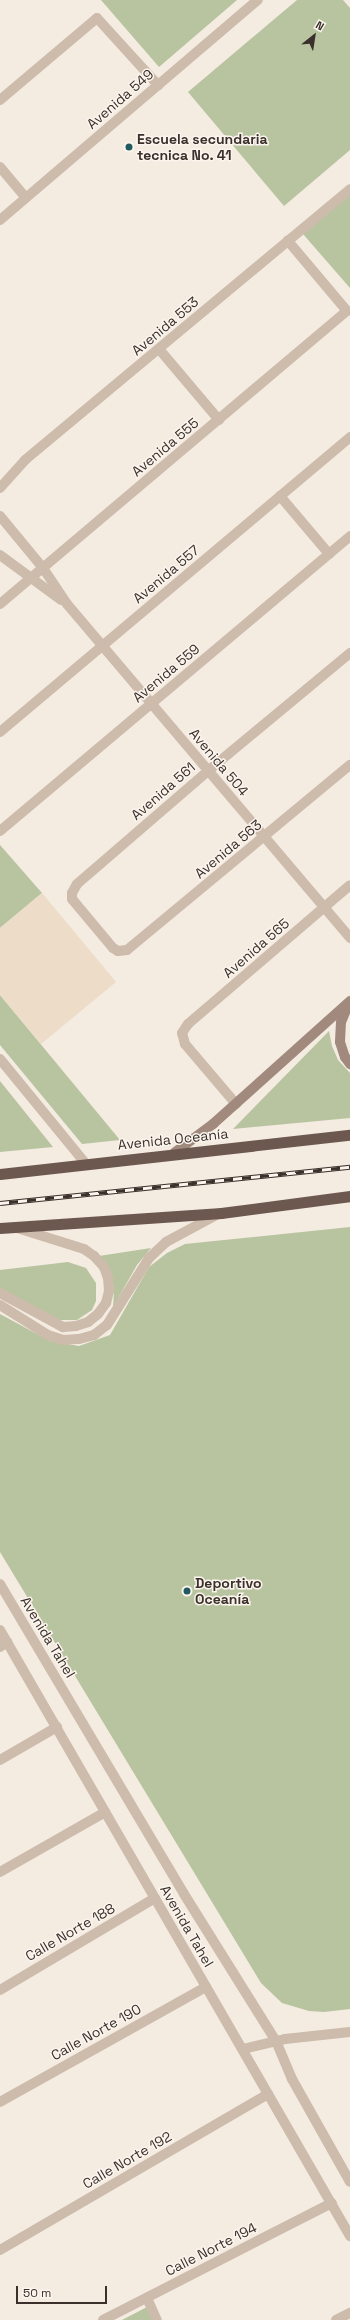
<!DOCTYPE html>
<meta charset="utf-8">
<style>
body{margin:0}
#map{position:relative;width:350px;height:2320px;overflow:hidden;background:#f4ebe1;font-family:"Space Grotesk",sans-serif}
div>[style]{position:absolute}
.green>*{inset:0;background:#b8c4a0}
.plaza>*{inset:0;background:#ecdcc8}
.minor>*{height:10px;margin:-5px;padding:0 5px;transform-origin:5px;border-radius:5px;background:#cdbbac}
.tertiary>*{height:10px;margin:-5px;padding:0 5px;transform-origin:5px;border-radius:5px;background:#cdbbac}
.secondary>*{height:10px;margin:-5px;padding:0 5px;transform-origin:5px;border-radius:5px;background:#a18a7d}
.trunk>*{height:11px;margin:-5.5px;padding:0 5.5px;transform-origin:5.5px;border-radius:5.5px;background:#6c584f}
.rail>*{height:4.5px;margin-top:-2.25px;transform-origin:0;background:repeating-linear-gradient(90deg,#fbf5ee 0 9px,#3b302b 0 18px);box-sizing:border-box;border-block:1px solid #3b302b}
.dots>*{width:11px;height:11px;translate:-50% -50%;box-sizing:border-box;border:2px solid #fbf5ee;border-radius:50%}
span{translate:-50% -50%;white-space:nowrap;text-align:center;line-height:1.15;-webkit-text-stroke:3px #fbf5ee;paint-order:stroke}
.street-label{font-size:14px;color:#3b302b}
.poi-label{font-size:14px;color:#3b302b;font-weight:700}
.left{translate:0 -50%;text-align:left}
.north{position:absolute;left:294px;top:16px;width:40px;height:40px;-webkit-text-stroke:3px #fbf5ee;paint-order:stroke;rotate:30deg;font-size:11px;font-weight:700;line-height:16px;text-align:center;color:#3b302b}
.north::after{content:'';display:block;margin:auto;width:14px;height:18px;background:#3b302b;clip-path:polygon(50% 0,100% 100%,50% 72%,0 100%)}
.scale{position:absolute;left:16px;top:2286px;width:91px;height:18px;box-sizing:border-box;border:2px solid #3b302b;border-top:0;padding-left:5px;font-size:12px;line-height:14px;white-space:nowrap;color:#3b302b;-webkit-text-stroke:3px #fbf5ee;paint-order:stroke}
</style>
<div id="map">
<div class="green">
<i style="clip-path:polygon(101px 0,237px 0,159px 67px)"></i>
<i style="clip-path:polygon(297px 0,343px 0,350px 8px,350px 150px,284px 206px,188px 92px)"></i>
<i style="clip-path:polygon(350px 194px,350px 288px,303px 234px)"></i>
<i style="clip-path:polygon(0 845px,42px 893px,0 928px)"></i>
<i style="clip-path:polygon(0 995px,120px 1140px,82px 1144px,0 1045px)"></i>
<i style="clip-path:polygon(329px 1031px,332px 1046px,338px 1060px,350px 1073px,350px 1118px,233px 1129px)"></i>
<i style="clip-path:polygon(0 1081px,53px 1147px,0 1152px)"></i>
<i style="clip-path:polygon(350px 1227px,350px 2009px,324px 2012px,309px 2011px,282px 2003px,261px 1983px,0 1552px,0 1314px,50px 1341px,79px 1346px,110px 1335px,149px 1267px,167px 1253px,185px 1244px)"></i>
<i style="clip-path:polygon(151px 1248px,137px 1265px,113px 1307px,114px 1292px,112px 1277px,99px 1256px)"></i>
<i style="clip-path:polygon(68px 1262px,86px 1268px,96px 1283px,96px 1301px,92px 1310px,77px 1320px,57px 1320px,0 1288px,0 1270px)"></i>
<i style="clip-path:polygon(149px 2306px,156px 2320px,122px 2320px)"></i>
</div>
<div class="plaza">
<i style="clip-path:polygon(42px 893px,116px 982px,41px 1044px,0 995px,0 928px)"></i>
</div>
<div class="minor">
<i style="left:0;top:100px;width:127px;rotate:-40.2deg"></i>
<i style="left:97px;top:18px;width:91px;rotate:47.7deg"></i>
<i style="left:0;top:167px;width:40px;rotate:50deg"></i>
<i style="left:159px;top:349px;width:93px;rotate:49.8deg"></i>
<i style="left:280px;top:496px;width:76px;rotate:49.8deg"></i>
<i style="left:0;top:604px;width:454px;rotate:-40.2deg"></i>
<i style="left:347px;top:311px;width:92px;rotate:-130.1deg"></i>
<i style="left:350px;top:653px;width:185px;rotate:140.3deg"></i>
<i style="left:208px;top:771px;width:173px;rotate:139.2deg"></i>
<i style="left:77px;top:884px;width:10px;rotate:119deg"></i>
<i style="left:72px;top:893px;width:6px;rotate:90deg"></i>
<i style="left:72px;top:899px;width:64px;rotate:50.1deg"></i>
<i style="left:113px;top:948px;width:6px;rotate:31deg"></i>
<i style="left:118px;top:951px;width:9px;rotate:-6deg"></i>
<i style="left:127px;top:950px;width:290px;rotate:-39.7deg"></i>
<i style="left:0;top:732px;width:458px;rotate:-40.1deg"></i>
<i style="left:0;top:831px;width:458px;rotate:-40.1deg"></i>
<i style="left:0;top:1059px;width:134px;rotate:50.7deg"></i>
<i style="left:236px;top:1104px;width:79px;rotate:-130.4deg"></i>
<i style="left:185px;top:1044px;width:11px;rotate:-105deg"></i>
<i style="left:182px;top:1033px;width:11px;rotate:-56deg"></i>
<i style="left:188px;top:1024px;width:213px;rotate:-40.6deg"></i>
<i style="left:0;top:1647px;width:9px;rotate:-36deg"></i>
<i style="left:0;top:1760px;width:66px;rotate:-30.1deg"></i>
<i style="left:0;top:1872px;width:121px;rotate:-29.7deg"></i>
<i style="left:0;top:1990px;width:180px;rotate:-30.7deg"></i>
<i style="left:0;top:2102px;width:236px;rotate:-29.2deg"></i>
<i style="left:0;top:2250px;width:310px;rotate:-30.2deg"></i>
<i style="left:147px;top:2298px;width:24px;rotate:66deg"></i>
<i style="left:103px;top:2320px;width:257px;rotate:-27.1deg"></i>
<i style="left:336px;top:2320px;width:16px;rotate:-27deg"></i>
</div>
<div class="tertiary">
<i style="left:0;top:220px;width:339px;rotate:-40.5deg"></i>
<i style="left:0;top:488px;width:38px;rotate:-48deg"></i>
<i style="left:25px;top:460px;width:423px;rotate:-39.8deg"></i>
<i style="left:0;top:516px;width:67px;rotate:50.4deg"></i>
<i style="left:43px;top:568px;width:43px;rotate:56.3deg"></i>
<i style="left:67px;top:604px;width:438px;rotate:49.7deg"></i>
<i style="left:0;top:555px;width:76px;rotate:36.4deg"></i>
<i style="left:0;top:1293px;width:72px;rotate:28.4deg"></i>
<i style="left:63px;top:1327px;width:13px;rotate:-4deg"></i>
<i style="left:76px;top:1326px;width:13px;rotate:-18deg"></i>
<i style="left:88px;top:1322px;width:13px;rotate:-39deg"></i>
<i style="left:98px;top:1314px;width:14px;rotate:-54deg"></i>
<i style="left:106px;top:1303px;width:12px;rotate:-76deg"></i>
<i style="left:109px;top:1291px;width:13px;rotate:-94deg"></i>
<i style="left:108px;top:1278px;width:12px;rotate:-110deg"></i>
<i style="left:104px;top:1267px;width:15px;rotate:-132deg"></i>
<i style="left:94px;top:1256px;width:12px;rotate:-145deg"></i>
<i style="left:84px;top:1249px;width:70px;rotate:-162.6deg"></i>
<i style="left:0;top:1305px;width:57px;rotate:32deg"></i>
<i style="left:48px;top:1335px;width:16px;rotate:18deg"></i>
<i style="left:63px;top:1340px;width:16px;rotate:-4deg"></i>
<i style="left:79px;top:1339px;width:16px;rotate:-15deg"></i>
<i style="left:94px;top:1335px;width:16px;rotate:-38deg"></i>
<i style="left:107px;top:1325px;width:79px;rotate:-57.9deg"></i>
<i style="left:149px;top:1258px;width:23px;rotate:-43deg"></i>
<i style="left:166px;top:1242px;width:61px;rotate:-28.2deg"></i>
<i style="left:0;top:1584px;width:360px;rotate:59.3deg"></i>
<i style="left:184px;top:1894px;width:173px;rotate:58deg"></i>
<i style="left:276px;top:2041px;width:41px;rotate:67.2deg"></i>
<i style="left:292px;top:2079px;width:118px;rotate:60.6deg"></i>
<i style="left:0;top:1630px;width:700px;rotate:59.99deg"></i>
<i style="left:243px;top:2049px;width:43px;rotate:-13.4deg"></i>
<i style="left:285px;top:2039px;width:65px;rotate:-6.1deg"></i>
</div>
<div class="secondary">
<i style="left:348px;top:1005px;width:18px;rotate:112deg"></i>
<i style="left:341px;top:1022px;width:20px;rotate:93deg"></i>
<i style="left:340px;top:1042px;width:16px;rotate:72deg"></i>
<i style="left:345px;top:1057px;width:9px;rotate:54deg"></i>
<i style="left:174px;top:1153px;width:49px;rotate:-36.6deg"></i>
<i style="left:213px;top:1124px;width:184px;rotate:-41.9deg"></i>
</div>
<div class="trunk">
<i style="left:0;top:1174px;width:352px;rotate:-6.4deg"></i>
<i style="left:0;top:1228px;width:222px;rotate:-3.9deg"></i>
<i style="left:221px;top:1213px;width:130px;rotate:-7.5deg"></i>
</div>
<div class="rail">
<i style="left:0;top:1203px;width:352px;rotate:-5.9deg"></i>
</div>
<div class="dots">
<i style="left:129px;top:147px;background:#1f5a5e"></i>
<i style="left:187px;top:1591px;background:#1f5a5e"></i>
</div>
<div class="street-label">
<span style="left:120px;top:99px;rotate:-41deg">Avenida 549</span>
<span style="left:165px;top:326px;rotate:-40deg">Avenida 553</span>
<span style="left:165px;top:447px;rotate:-40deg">Avenida 555</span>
<span style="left:166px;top:574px;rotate:-40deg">Avenida 557</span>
<span style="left:166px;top:673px;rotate:-40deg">Avenida 559</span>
<span style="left:219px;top:762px;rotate:50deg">Avenida 504</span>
<span style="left:163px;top:791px;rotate:-41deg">Avenida 561</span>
<span style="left:228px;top:849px;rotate:-40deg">Avenida 563</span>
<span style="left:256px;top:948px;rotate:-41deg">Avenida 565</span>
<span style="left:173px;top:1139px;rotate:-6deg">Avenida Oceanía</span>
<span style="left:48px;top:1637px;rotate:59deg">Avenida Tahel</span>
<span style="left:187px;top:1926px;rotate:60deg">Avenida Tahel</span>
<span style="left:70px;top:1932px;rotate:-30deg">Calle Norte 188</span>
<span style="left:96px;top:2032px;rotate:-29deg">Calle Norte 190</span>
<span style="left:127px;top:2160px;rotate:-30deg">Calle Norte 192</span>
<span style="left:211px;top:2249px;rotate:-27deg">Calle Norte 194</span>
</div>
<div class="poi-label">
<span class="left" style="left:137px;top:147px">Escuela secundaria<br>tecnica No. 41</span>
<span class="left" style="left:195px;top:1591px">Deportivo<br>Oceanía</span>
</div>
<div class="north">N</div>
<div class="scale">50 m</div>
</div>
